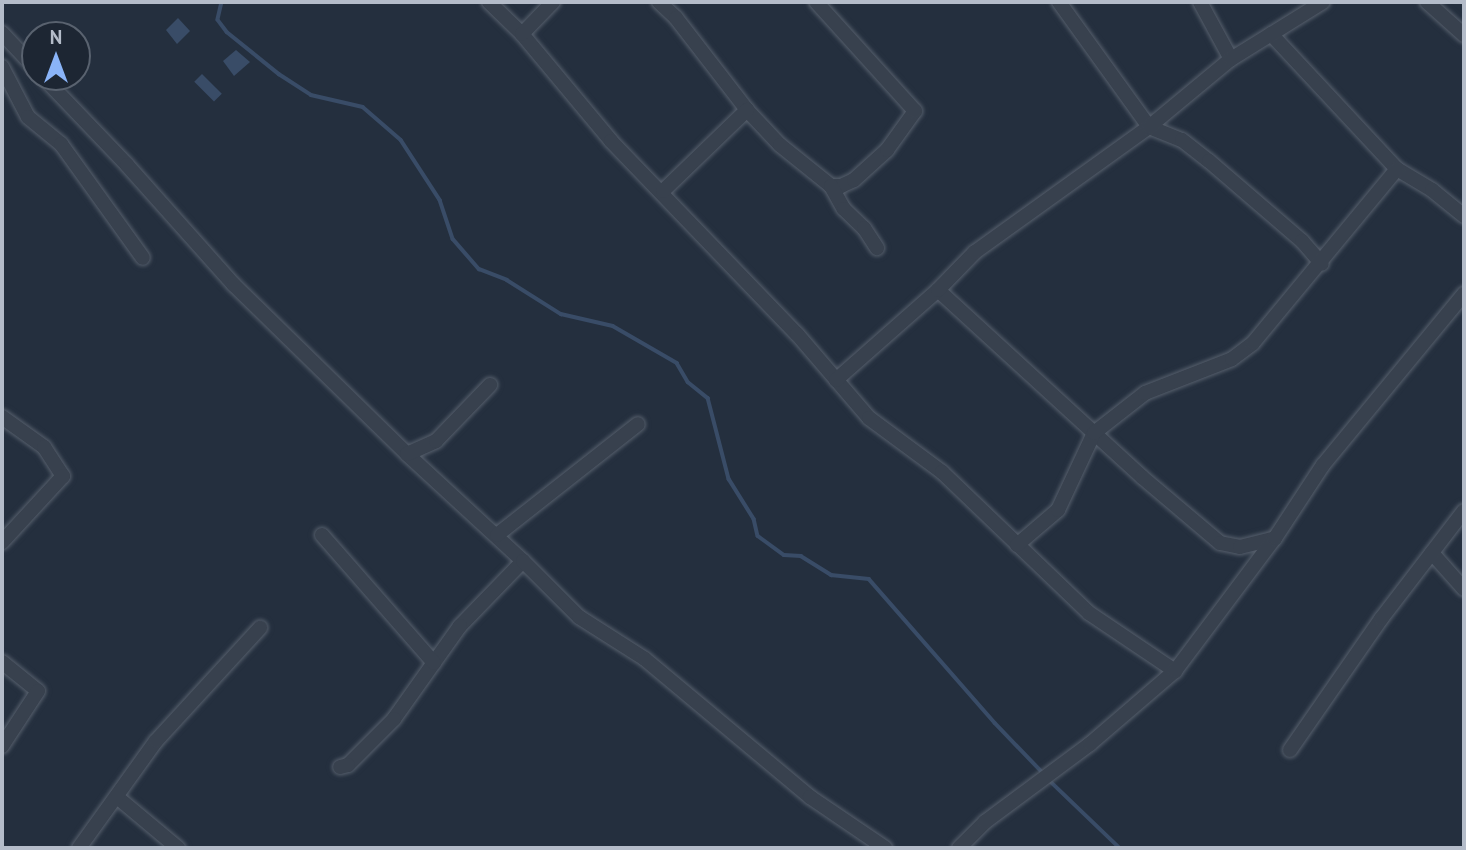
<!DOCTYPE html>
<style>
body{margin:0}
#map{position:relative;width:1466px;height:850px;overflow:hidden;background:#242f3e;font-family:"PT Sans",sans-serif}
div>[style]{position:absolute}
.water>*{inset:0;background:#394c67;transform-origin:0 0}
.stream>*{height:3.5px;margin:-1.75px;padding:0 1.75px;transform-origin:1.75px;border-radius:1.75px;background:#394c67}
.roads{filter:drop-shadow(0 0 2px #565f6c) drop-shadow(0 0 2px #565f6c)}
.minor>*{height:14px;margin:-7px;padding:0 7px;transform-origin:7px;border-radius:7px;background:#38414e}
span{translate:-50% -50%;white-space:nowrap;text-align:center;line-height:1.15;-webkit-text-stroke:5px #1d2633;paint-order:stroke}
.frame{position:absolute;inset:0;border:4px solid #b4bcc9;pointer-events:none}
.north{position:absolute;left:21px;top:21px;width:70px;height:70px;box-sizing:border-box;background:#1d2633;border:2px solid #59626f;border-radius:50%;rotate:0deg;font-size:19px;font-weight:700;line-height:28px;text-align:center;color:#b4bcc9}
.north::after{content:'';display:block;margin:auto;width:24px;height:32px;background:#8ab4f8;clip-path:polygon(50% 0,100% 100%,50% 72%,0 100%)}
</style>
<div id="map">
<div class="water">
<i style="clip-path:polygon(178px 18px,190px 31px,177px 44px,166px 30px)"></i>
<i style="clip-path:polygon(236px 50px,250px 62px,234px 76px,223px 61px)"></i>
<i style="left:202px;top:74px;width:28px;height:11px;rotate:45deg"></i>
</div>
<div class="stream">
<i style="left:222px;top:2px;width:18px;rotate:103deg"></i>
<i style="left:218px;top:20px;width:15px;rotate:53deg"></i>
<i style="left:227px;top:32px;width:67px;rotate:38.9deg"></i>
<i style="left:279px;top:74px;width:38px;rotate:33deg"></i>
<i style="left:311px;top:95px;width:53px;rotate:13deg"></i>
<i style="left:363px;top:107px;width:50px;rotate:41deg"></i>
<i style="left:401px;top:140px;width:72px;rotate:57deg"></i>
<i style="left:440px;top:200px;width:41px;rotate:71.6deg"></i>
<i style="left:453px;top:239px;width:40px;rotate:49deg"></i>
<i style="left:479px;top:269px;width:30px;rotate:21deg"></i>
<i style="left:507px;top:280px;width:64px;rotate:32.2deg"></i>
<i style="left:561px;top:314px;width:53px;rotate:13deg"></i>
<i style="left:613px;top:326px;width:74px;rotate:30deg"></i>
<i style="left:677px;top:363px;width:22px;rotate:60deg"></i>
<i style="left:688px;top:382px;width:26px;rotate:39deg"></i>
<i style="left:708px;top:398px;width:84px;rotate:75.5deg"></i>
<i style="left:729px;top:479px;width:47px;rotate:58deg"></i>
<i style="left:754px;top:519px;width:17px;rotate:77deg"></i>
<i style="left:758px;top:536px;width:32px;rotate:36deg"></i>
<i style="left:784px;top:555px;width:17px;rotate:3deg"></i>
<i style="left:801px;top:556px;width:36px;rotate:32deg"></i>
<i style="left:831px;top:575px;width:38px;rotate:6deg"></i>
<i style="left:869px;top:579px;width:191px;rotate:48.8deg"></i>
<i style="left:995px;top:723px;width:71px;rotate:46.1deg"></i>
<i style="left:1049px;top:780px;width:98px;rotate:43.8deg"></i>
</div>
<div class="roads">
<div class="minor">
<i style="left:489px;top:2px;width:46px;rotate:44.1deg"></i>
<i style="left:522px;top:34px;width:139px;rotate:50.2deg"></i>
<i style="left:611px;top:141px;width:268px;rotate:46.1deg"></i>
<i style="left:797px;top:334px;width:111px;rotate:49.4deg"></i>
<i style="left:869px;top:418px;width:91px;rotate:36.5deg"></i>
<i style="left:942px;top:472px;width:204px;rotate:43.8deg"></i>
<i style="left:1089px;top:613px;width:104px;rotate:34deg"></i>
<i style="left:659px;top:2px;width:23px;rotate:43deg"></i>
<i style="left:676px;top:18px;width:116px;rotate:52.3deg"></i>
<i style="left:747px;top:110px;width:48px;rotate:46.7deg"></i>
<i style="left:780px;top:145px;width:65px;rotate:38.8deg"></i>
<i style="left:831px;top:186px;width:10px"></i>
<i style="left:841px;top:186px;width:14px;rotate:-25deg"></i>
<i style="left:854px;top:180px;width:45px;rotate:-42.3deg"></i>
<i style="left:887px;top:150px;width:48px;rotate:-54.3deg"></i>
<i style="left:915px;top:111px;width:147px;rotate:-132.2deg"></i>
<i style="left:1059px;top:2px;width:154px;rotate:54.2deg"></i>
<i style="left:1149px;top:127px;width:35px;rotate:22deg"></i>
<i style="left:1182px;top:140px;width:34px;rotate:38deg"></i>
<i style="left:1209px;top:161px;width:123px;rotate:40.7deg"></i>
<i style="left:1302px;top:241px;width:30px;rotate:49deg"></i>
<i style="left:1200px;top:2px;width:65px;rotate:61.5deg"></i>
<i style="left:1427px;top:2px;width:50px;rotate:41.7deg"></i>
<i style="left:2px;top:33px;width:48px;rotate:46.7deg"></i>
<i style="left:522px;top:34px;width:45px;rotate:-45.9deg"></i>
<i style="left:1271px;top:34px;width:185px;rotate:47deg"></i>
<i style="left:1397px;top:169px;width:41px;rotate:31deg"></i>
<i style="left:1432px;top:190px;width:41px;rotate:39.1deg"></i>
<i style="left:2px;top:67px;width:56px;rotate:62.5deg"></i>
<i style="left:28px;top:117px;width:43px;rotate:39.3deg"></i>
<i style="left:61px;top:144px;width:140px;rotate:54.3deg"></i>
<i style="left:43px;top:77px;width:122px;rotate:46.3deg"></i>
<i style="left:127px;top:165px;width:161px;rotate:48.3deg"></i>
<i style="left:234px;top:285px;width:242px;rotate:44.3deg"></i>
<i style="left:407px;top:454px;width:158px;rotate:42.7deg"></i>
<i style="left:523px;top:561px;width:91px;rotate:134.1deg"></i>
<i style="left:460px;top:626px;width:114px;rotate:125.4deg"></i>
<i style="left:394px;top:719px;width:65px;rotate:135deg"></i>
<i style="left:348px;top:765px;width:8px;rotate:166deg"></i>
<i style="left:831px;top:186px;width:26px;rotate:61deg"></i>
<i style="left:844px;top:209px;width:28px;rotate:44deg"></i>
<i style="left:864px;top:228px;width:24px;rotate:57deg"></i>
<i style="left:663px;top:191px;width:117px;rotate:-44deg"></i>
<i style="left:938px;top:290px;width:277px;rotate:42.5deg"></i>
<i style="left:1142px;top:477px;width:102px;rotate:40.2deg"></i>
<i style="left:1220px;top:543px;width:20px;rotate:11deg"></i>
<i style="left:1240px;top:547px;width:36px;rotate:-14deg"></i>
<i style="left:836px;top:380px;width:136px;rotate:-41.4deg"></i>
<i style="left:938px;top:290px;width:53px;rotate:-45.8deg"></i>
<i style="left:975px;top:252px;width:214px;rotate:-35.7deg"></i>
<i style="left:1149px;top:127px;width:107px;rotate:-39.7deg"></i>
<i style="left:1231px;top:59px;width:108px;rotate:-31.8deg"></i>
<i style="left:2px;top:417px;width:52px;rotate:35.5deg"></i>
<i style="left:44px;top:447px;width:35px;rotate:57deg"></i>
<i style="left:63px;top:476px;width:90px;rotate:132.7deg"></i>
<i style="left:407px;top:454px;width:32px;rotate:-24deg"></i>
<i style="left:436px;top:441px;width:78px;rotate:-46deg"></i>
<i style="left:322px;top:535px;width:170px;rotate:48.8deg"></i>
<i style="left:497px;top:535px;width:179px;rotate:-38.2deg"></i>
<i style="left:1017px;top:545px;width:54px;rotate:-40.5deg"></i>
<i style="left:1058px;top:510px;width:85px;rotate:-64.9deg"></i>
<i style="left:1094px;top:433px;width:65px;rotate:-38.1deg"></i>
<i style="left:1145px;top:393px;width:93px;rotate:-21.3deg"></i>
<i style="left:1232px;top:359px;width:26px;rotate:-37deg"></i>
<i style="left:1253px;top:343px;width:226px;rotate:-50.4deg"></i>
<i style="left:1432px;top:553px;width:48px;rotate:48.4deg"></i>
<i style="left:523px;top:561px;width:79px;rotate:45deg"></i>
<i style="left:579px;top:617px;width:78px;rotate:32.5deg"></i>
<i style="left:645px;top:659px;width:215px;rotate:39.9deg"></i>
<i style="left:810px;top:797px;width:91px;rotate:34.2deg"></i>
<i style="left:2px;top:662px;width:46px;rotate:38.9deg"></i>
<i style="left:38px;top:691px;width:66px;rotate:123.2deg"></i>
<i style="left:1290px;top:750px;width:160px;rotate:-55.2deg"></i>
<i style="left:1381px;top:619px;width:136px;rotate:-52.5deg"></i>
<i style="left:117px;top:797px;width:80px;rotate:39.9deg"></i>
<i style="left:79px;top:848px;width:132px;rotate:-54.3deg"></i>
<i style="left:156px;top:741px;width:154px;rotate:-47.4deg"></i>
<i style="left:959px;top:848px;width:37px;rotate:-45deg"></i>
<i style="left:985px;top:822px;width:131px;rotate:-36.6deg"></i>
<i style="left:1090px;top:744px;width:112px;rotate:-40.7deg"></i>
<i style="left:1175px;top:671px;width:166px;rotate:-53.1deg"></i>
<i style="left:1275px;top:538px;width:87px;rotate:-56.7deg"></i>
<i style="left:1323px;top:465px;width:222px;rotate:-50.5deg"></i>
</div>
</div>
<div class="frame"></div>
<div class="north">N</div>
</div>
